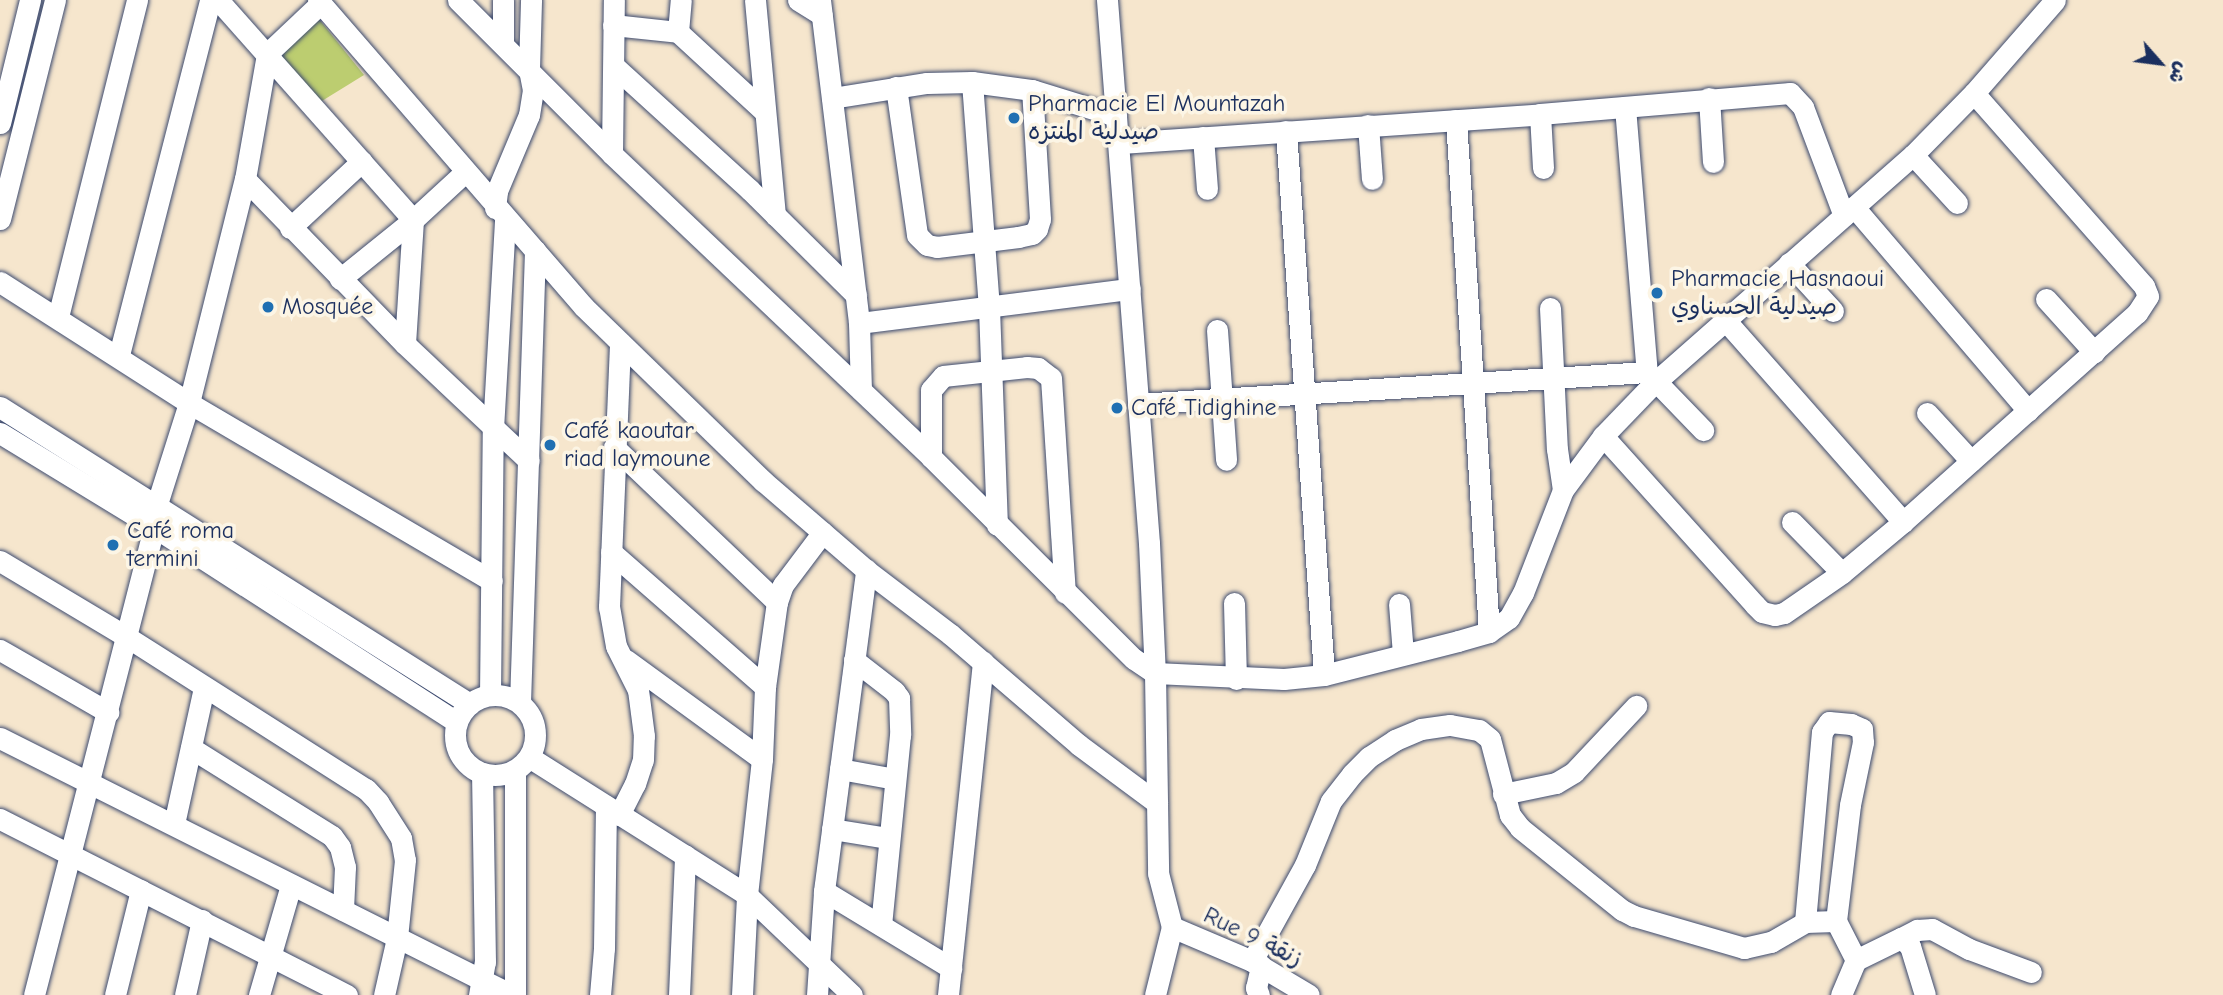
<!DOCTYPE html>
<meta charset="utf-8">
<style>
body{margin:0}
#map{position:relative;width:2223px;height:995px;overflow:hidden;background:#f6e6cd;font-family:"Comic Neue","Playpen Sans Arabic",sans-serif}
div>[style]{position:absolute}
.green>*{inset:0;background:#bccd70}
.roads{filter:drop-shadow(0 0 2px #3c4a6f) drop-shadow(0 0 2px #3c4a6f)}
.minor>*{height:21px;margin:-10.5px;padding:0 10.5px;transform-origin:10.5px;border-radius:10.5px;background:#fff}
.minor>.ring{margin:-10.5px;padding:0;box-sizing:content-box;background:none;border:21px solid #fff;border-radius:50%}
.dots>*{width:19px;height:19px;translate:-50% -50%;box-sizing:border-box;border:4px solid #fcf5e5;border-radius:50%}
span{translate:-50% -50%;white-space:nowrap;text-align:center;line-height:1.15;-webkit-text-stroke:7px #fcf5e5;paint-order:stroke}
.poi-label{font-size:24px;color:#1b2f5e}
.left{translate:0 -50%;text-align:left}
.street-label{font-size:24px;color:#1b2f5e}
.north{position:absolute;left:2125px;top:28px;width:70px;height:70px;-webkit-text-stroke:5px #fcf5e5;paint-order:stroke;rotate:118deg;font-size:19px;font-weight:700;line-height:28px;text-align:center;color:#1b2f5e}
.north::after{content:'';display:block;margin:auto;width:24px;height:32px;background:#1b2f5e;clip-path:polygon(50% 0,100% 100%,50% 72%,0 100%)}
</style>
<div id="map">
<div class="green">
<i style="clip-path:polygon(319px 19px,364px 75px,317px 104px,275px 56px)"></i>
</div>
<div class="roads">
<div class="minor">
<i style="left:218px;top:0;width:294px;rotate:48.4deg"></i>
<i style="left:413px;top:220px;width:124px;rotate:93.7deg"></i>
<i style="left:318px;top:0;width:406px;rotate:49.1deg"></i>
<i style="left:584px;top:307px;width:250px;rotate:44.2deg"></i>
<i style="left:763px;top:481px;width:136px;rotate:40.8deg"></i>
<i style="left:866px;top:570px;width:106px;rotate:37.3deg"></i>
<i style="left:950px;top:634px;width:170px;rotate:40.7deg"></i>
<i style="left:1079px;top:745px;width:97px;rotate:36.6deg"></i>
<i style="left:458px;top:0;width:218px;rotate:45deg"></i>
<i style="left:612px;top:154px;width:440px;rotate:43.5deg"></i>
<i style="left:931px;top:457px;width:286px;rotate:44.9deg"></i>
<i style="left:1134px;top:659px;width:25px;rotate:34deg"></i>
<i style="left:1155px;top:673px;width:129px;rotate:2.7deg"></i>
<i style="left:1284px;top:679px;width:40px;rotate:-5.7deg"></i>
<i style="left:1324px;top:675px;width:138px;rotate:-14.2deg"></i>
<i style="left:1458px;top:641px;width:32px;rotate:-16deg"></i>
<i style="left:1489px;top:632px;width:24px;rotate:-35deg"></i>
<i style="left:1509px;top:618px;width:29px;rotate:-61deg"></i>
<i style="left:1523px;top:593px;width:110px;rotate:-68.8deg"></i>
<i style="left:1563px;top:490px;width:67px;rotate:-53.5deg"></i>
<i style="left:1603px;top:436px;width:71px;rotate:-46.1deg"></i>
<i style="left:1652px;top:385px;width:348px;rotate:-41.4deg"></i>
<i style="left:1913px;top:155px;width:87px;rotate:-45.5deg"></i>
<i style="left:1974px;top:93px;width:123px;rotate:-48.9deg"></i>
<i style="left:755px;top:0;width:216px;rotate:84.7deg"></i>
<i style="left:798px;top:0;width:28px;rotate:32deg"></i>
<i style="left:820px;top:0;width:325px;rotate:83.1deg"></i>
<i style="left:859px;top:323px;width:67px;rotate:88.3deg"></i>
<i style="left:1107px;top:0;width:545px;rotate:85.58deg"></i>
<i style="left:1149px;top:543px;width:130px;rotate:87.4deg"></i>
<i style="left:1155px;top:673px;width:200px;rotate:89.1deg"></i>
<i style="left:1158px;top:873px;width:56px;rotate:75.5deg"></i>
<i style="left:613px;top:25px;width:65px;rotate:6.1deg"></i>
<i style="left:678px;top:32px;width:117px;rotate:42.6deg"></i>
<i style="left:678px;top:32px;width:32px;rotate:-85deg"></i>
<i style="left:503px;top:42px;width:42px;rotate:-90deg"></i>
<i style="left:615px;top:67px;width:183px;rotate:42.3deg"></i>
<i style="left:750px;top:190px;width:149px;rotate:44.7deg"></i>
<i style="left:972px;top:82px;width:227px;rotate:85.7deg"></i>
<i style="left:989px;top:308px;width:217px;rotate:87.9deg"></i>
<i style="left:896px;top:87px;width:149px;rotate:81.9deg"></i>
<i style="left:917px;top:235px;width:14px;rotate:45deg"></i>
<i style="left:927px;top:245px;width:10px;rotate:11deg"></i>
<i style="left:937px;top:247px;width:82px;rotate:-7deg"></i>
<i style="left:1018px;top:237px;width:14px;rotate:-12deg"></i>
<i style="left:1032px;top:234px;width:7px;rotate:-45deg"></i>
<i style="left:1037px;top:229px;width:10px;rotate:-73deg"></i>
<i style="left:1040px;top:219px;width:129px;rotate:-93.5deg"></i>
<i style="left:832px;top:98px;width:96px;rotate:-9deg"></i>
<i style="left:927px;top:83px;width:45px;rotate:-1.3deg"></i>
<i style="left:972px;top:82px;width:61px;rotate:7.6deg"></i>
<i style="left:1032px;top:90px;width:88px;rotate:17.2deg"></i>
<i style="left:1709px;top:98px;width:64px;rotate:86.4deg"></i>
<i style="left:1625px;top:107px;width:266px;rotate:85.3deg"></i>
<i style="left:1647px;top:372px;width:81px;rotate:46deg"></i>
<i style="left:1540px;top:114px;width:54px;rotate:86.8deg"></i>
<i style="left:1456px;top:120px;width:513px;rotate:86.31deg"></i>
<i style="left:0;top:123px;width:127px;rotate:-76.3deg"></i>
<i style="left:1368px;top:125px;width:54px;rotate:85.8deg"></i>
<i style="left:1286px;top:131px;width:545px;rotate:86deg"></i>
<i style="left:1203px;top:137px;width:52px;rotate:85.6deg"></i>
<i style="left:1120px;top:143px;width:421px;rotate:-3.9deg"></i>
<i style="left:1540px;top:114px;width:251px;rotate:-4.8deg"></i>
<i style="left:1790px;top:93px;width:19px;rotate:47deg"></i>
<i style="left:1803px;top:107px;width:116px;rotate:69.4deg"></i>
<i style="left:612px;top:154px;width:154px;rotate:-89.3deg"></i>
<i style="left:1913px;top:155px;width:65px;rotate:47.5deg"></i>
<i style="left:245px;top:179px;width:230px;rotate:45.9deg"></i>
<i style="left:405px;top:344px;width:170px;rotate:43.3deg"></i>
<i style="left:1854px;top:207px;width:268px;rotate:49.5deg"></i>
<i style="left:495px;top:208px;width:17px;rotate:-83deg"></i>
<i style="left:497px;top:191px;width:82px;rotate:-67.2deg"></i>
<i style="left:529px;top:115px;width:25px;rotate:-81deg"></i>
<i style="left:533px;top:90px;width:21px;rotate:-101deg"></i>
<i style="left:529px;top:69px;width:69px;rotate:-88.3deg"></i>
<i style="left:0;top:219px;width:226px;rotate:-75.9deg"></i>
<i style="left:290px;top:228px;width:98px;rotate:-42.9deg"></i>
<i style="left:1789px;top:263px;width:65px;rotate:47.5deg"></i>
<i style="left:340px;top:279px;width:94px;rotate:-38.9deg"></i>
<i style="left:413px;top:220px;width:71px;rotate:-42.7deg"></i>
<i style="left:0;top:282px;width:224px;rotate:32.6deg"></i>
<i style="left:189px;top:403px;width:351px;rotate:30.4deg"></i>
<i style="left:2046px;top:299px;width:72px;rotate:47.8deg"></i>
<i style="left:1550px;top:308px;width:141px;rotate:87.2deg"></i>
<i style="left:1557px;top:449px;width:41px;rotate:81.7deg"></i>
<i style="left:58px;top:317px;width:327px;rotate:-76deg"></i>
<i style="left:1726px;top:321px;width:268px;rotate:48.6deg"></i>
<i style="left:859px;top:323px;width:273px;rotate:-7.2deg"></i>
<i style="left:1217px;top:330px;width:130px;rotate:86deg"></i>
<i style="left:119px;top:355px;width:366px;rotate:-75.6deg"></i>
<i style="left:1138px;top:404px;width:510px;rotate:-3.6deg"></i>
<i style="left:0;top:407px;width:556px;rotate:32.29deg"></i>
<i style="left:1927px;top:413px;width:65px;rotate:47.5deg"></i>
<i style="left:0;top:433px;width:180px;rotate:31.4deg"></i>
<i style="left:154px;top:527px;width:360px;rotate:32.8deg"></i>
<i style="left:1603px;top:436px;width:227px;rotate:48deg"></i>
<i style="left:1755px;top:605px;width:10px;rotate:45deg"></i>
<i style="left:1762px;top:612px;width:13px;rotate:13deg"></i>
<i style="left:1775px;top:615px;width:9px;rotate:-13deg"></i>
<i style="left:1784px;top:613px;width:70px;rotate:-34.6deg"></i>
<i style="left:1842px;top:573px;width:80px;rotate:-39.9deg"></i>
<i style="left:1903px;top:522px;width:314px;rotate:-41.8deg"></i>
<i style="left:2137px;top:313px;width:20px;rotate:-57deg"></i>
<i style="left:2148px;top:296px;width:11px;rotate:-112deg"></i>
<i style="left:2144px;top:286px;width:257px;rotate:-131.4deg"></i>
<i style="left:614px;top:447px;width:225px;rotate:43.6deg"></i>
<i style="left:931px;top:457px;width:67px;rotate:-90deg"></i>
<i style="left:931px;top:390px;width:18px;rotate:-49deg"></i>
<i style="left:943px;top:376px;width:84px;rotate:-6.1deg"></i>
<i style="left:1027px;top:367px;width:11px;rotate:5deg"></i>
<i style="left:1038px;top:368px;width:16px;rotate:38deg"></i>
<i style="left:1051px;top:378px;width:215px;rotate:86.3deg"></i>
<i style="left:157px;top:504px;width:106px;rotate:-72.4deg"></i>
<i style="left:189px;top:403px;width:231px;rotate:-76deg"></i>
<i style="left:245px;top:179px;width:127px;rotate:-80deg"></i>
<i style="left:267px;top:54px;width:74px;rotate:-43.4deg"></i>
<i style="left:1792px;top:522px;width:71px;rotate:45.6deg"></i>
<i style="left:611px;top:552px;width:205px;rotate:41.2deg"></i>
<i style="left:0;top:561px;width:148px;rotate:30.9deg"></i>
<i style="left:127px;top:637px;width:283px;rotate:32.5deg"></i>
<i style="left:366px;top:789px;width:18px;rotate:47deg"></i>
<i style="left:378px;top:802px;width:43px;rotate:57.4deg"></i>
<i style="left:401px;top:838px;width:22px;rotate:80deg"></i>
<i style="left:405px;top:860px;width:78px;rotate:95.9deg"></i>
<i style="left:397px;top:938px;width:58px;rotate:102.8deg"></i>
<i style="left:1234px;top:603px;width:76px;rotate:88.5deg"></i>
<i style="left:1399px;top:604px;width:50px;rotate:85.4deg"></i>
<i style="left:0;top:650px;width:125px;rotate:29.9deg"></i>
<i style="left:626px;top:660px;width:168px;rotate:36.1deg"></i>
<i style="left:854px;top:660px;width:51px;rotate:37.8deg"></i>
<i style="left:894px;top:691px;width:9px;rotate:54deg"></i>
<i style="left:899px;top:698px;width:37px;rotate:88deg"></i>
<i style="left:900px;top:735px;width:191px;rotate:95.7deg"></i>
<i class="ring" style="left:455px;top:695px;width:59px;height:59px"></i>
<i style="left:490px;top:695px;width:266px;rotate:-89.4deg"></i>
<i style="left:493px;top:429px;width:210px;rotate:-86.7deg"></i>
<i style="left:520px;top:703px;width:453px;rotate:-88.1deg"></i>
<i style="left:0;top:738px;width:573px;rotate:26.65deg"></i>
<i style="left:191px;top:748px;width:166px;rotate:32deg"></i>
<i style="left:332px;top:836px;width:14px;rotate:54deg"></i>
<i style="left:340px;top:847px;width:21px;rotate:76deg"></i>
<i style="left:345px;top:867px;width:43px;rotate:92.7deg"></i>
<i style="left:529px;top:757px;width:258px;rotate:32.3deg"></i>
<i style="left:747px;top:895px;width:145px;rotate:43.6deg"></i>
<i style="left:840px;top:769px;width:56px;rotate:10.3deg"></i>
<i style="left:1503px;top:794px;width:54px;rotate:-11.7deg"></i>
<i style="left:1556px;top:783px;width:21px;rotate:-31deg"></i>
<i style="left:1574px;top:772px;width:91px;rotate:-46.8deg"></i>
<i style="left:619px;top:815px;width:35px;rotate:-63deg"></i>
<i style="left:635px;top:784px;width:25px;rotate:-72deg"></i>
<i style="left:643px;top:760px;width:24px;rotate:-88deg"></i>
<i style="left:644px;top:736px;width:46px;rotate:-97.4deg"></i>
<i style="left:638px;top:690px;width:49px;rotate:-116.6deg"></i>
<i style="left:616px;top:646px;width:40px;rotate:-100deg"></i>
<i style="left:609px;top:607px;width:264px;rotate:-87.6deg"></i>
<i style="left:0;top:819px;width:389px;rotate:26.9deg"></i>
<i style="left:174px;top:824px;width:140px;rotate:-77.6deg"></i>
<i style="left:832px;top:829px;width:57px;rotate:9.1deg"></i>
<i style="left:824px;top:891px;width:149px;rotate:31.2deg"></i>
<i style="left:1805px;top:922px;width:191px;rotate:-84.9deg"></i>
<i style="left:1822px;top:732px;width:12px;rotate:-55deg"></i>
<i style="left:1829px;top:722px;width:22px;rotate:5deg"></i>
<i style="left:1851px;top:724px;width:12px;rotate:24deg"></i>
<i style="left:1862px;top:729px;width:13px;rotate:86deg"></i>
<i style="left:1863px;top:742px;width:64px;rotate:101.7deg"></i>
<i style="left:1850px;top:805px;width:117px;rotate:96.9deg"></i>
<i style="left:1836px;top:921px;width:44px;rotate:62.9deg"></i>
<i style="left:1172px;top:927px;width:87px;rotate:23deg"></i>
<i style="left:1252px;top:961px;width:66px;rotate:30.8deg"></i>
<i style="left:1901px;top:938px;width:18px;rotate:-27deg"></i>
<i style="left:1917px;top:930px;width:15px;rotate:-4deg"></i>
<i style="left:1932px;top:929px;width:42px;rotate:28.4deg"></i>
<i style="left:1969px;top:949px;width:66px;rotate:20.4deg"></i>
<i style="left:1252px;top:961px;width:110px;rotate:-61.1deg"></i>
<i style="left:1305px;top:865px;width:69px;rotate:-67.9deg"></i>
<i style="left:1331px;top:801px;width:34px;rotate:-52deg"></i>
<i style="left:1352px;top:774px;width:24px;rotate:-45deg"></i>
<i style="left:1369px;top:757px;width:31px;rotate:-33deg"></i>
<i style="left:1395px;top:740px;width:28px;rotate:-23deg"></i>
<i style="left:1421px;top:729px;width:29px;rotate:-8deg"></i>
<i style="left:1450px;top:725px;width:29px;rotate:10deg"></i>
<i style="left:1479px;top:730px;width:14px;rotate:39deg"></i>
<i style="left:1490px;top:739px;width:79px;rotate:75.3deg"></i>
<i style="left:1510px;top:815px;width:16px;rotate:52deg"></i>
<i style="left:1520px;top:828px;width:131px;rotate:38.8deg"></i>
<i style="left:1622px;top:910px;width:13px;rotate:27deg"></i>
<i style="left:1634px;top:916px;width:115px;rotate:16.2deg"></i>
<i style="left:1744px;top:948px;width:28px;rotate:-13deg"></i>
<i style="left:1771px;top:942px;width:39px;rotate:-30deg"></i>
<i style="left:1805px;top:922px;width:31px;rotate:-2deg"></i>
<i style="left:34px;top:995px;width:483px;rotate:-75.6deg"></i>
<i style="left:115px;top:995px;width:108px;rotate:-76.1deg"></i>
<i style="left:185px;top:995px;width:77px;rotate:-77.2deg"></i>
<i style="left:259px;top:995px;width:115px;rotate:-73.8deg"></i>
<i style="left:479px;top:995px;width:34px;rotate:-80deg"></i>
<i style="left:485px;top:962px;width:189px;rotate:-90.9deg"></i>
<i style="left:515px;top:995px;width:225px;rotate:-90deg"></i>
<i style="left:600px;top:995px;width:47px;rotate:-85.1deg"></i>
<i style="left:604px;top:948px;width:142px;rotate:-89.2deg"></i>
<i style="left:679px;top:995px;width:140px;rotate:-87.5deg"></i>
<i style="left:742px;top:995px;width:100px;rotate:-87.1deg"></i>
<i style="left:747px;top:895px;width:137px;rotate:-83.7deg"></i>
<i style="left:762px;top:759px;width:72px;rotate:-87.6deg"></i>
<i style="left:765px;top:687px;width:86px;rotate:-82deg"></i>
<i style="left:777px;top:602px;width:18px;rotate:-71deg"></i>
<i style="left:783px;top:585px;width:66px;rotate:-53deg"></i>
<i style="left:817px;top:995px;width:104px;rotate:-86.1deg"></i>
<i style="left:824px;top:891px;width:324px;rotate:-82.5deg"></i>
<i style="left:948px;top:995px;width:335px;rotate:-84deg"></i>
<i style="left:1155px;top:995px;width:70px;rotate:-76deg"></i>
<i style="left:1259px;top:995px;width:8px;rotate:-113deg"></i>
<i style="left:1256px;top:988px;width:23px;rotate:-77deg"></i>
<i style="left:1841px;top:995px;width:38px;rotate:-67deg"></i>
<i style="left:1856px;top:960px;width:50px;rotate:-26.1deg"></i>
<i style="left:1901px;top:938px;width:12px;rotate:42deg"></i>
<i style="left:1910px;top:946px;width:51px;rotate:73deg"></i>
</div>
</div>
<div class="dots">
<i style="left:1014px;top:118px;background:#1f6fb2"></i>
<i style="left:1657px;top:293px;background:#1f6fb2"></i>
<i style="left:268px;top:307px;background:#1f6fb2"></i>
<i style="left:1117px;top:408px;background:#1f6fb2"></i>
<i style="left:550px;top:445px;background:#1f6fb2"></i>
<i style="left:113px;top:545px;background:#1f6fb2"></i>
</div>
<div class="poi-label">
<span class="left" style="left:1028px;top:118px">Pharmacie El Mountazah<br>صيدلية المنتزه</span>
<span class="left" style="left:1671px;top:293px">Pharmacie Hasnaoui<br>صيدلية الحسناوي</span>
<span class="left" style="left:282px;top:307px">Mosquée</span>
<span class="left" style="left:1131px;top:408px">Café Tidighine</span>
<span class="left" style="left:564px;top:445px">Café kaoutar<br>riad laymoune</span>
<span class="left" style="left:127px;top:545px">Café roma<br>termini</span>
</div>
<div class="street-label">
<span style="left:1253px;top:937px;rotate:26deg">Rue 9 زنقة</span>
</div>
<div class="north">ش</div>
</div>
